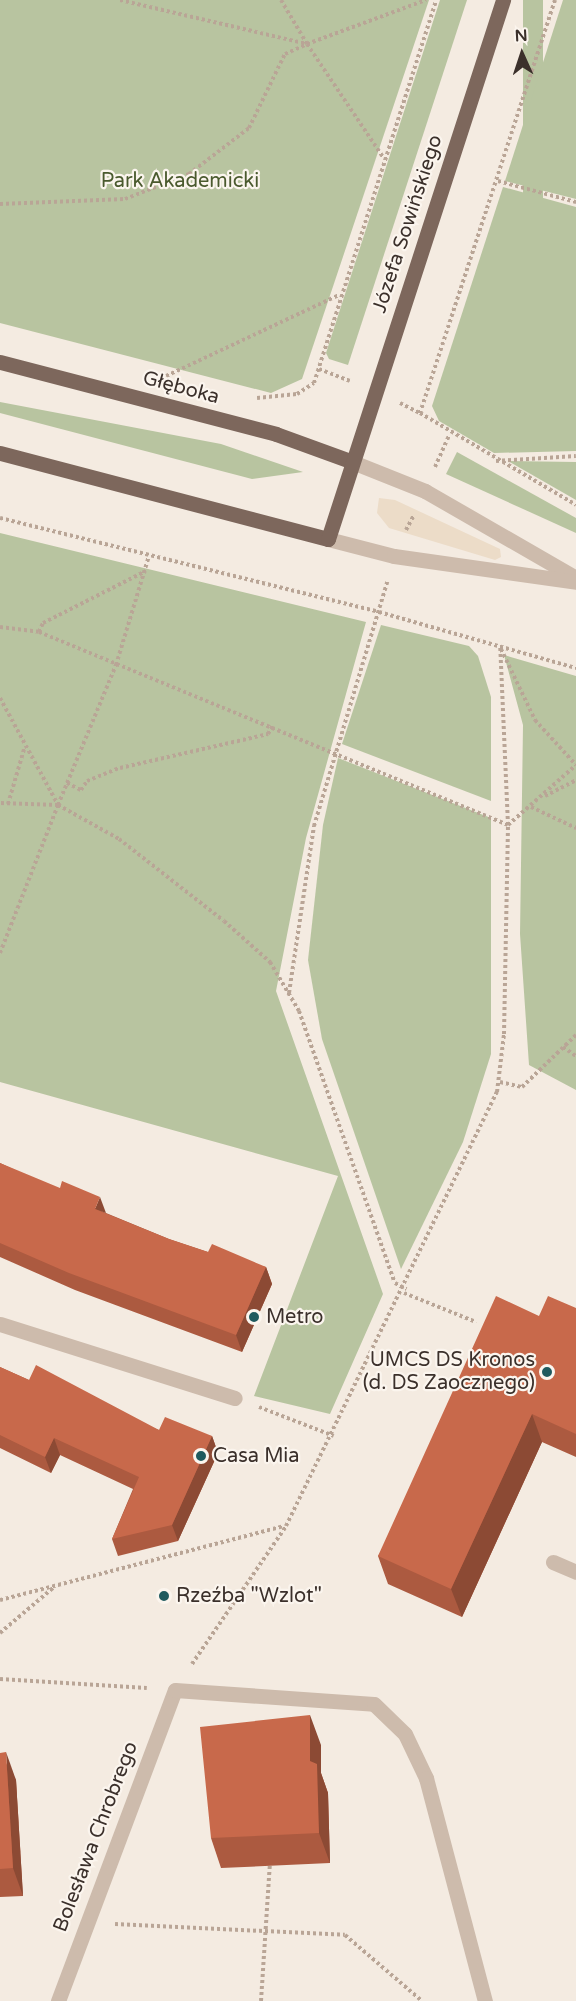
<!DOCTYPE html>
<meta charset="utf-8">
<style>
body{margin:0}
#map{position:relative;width:576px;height:2001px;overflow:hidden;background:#f4ebe1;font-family:"Varela Round",sans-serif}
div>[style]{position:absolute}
.green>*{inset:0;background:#b8c4a0;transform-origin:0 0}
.plaza>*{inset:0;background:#ecdcc8}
.path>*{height:4px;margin-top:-2px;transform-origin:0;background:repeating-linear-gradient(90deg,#b9a596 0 3px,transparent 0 6px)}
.minor>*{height:15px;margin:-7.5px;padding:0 7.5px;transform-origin:7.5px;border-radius:7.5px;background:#cdbbac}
.major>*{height:15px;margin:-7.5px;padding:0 7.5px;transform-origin:7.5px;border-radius:7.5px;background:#7d675c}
.wall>*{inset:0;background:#ac5a40}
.shaded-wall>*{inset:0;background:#8c4a34}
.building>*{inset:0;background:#c8694b}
.dots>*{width:16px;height:16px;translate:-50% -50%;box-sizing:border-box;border:3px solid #fbf5ee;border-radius:50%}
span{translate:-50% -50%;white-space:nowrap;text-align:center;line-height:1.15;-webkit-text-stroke:4.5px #fbf5ee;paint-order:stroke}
.park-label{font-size:20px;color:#4a5a2e}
.street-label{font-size:20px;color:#3b302b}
.poi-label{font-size:20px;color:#3b302b}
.left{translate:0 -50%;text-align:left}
.right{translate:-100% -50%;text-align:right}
.north{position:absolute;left:492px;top:24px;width:60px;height:60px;-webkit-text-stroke:4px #fbf5ee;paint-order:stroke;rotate:357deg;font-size:16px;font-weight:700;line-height:24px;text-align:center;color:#3b302b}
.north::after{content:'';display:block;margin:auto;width:21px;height:27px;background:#3b302b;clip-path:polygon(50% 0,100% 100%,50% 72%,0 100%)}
</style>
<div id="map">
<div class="green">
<i style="clip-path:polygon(0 0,429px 0,302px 379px,271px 393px,0 323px)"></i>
<i style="clip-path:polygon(440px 0,467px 0,348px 365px,329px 359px,326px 353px)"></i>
<i style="left:523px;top:0;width:20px;height:415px"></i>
<i style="clip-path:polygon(563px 0,576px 0,576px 199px,505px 181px)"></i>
<i style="clip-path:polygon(503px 187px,576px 207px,576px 451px,494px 453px,439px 421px,432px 406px)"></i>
<i style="clip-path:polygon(0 402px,221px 444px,303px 472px,252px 479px,0 413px)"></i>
<i style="clip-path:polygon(457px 452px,576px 518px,576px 533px,446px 474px)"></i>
<i style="clip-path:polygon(508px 461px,576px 462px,576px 500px)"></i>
<i style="clip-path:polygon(0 533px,366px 622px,306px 838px,276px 991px,383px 1294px,330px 1414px,254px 1396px,338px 1176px,0 1082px)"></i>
<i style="clip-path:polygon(381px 625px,469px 646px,478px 656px,491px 697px,491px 801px,342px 744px)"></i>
<i style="clip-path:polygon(504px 655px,576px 676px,576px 1090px,529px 1065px,520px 934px,523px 725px)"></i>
<i style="clip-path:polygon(338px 758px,491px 818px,491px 1054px,463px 1142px,401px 1269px,322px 1039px,308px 960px,323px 825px)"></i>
</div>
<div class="plaza">
<i style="clip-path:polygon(379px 498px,395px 500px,500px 549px,501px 557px,495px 560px,389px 528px,377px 513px)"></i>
</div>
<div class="path">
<i style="left:120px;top:0;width:192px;rotate:13.2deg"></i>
<i style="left:307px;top:44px;width:51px;rotate:-120.6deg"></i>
<i style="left:555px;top:0;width:435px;rotate:108.1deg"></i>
<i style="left:420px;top:413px;width:181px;rotate:30.5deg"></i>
<i style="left:307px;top:44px;width:127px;rotate:-20.3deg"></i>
<i style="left:498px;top:181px;width:81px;rotate:15.1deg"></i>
<i style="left:0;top:204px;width:125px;rotate:-2.3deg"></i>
<i style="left:125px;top:199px;width:69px;rotate:-21.3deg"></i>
<i style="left:189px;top:174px;width:76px;rotate:-37.5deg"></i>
<i style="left:249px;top:128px;width:82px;rotate:-64.1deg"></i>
<i style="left:285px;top:54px;width:24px;rotate:-24deg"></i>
<i style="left:307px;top:44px;width:136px;rotate:56.1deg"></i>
<i style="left:319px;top:369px;width:33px;rotate:21deg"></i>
<i style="left:166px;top:376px;width:191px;rotate:-25.1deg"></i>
<i style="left:257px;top:398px;width:40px;rotate:-5.7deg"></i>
<i style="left:297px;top:394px;width:20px;rotate:-33deg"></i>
<i style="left:314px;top:383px;width:402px;rotate:-72.3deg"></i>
<i style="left:400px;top:403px;width:22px;rotate:27deg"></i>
<i style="left:496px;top:461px;width:80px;rotate:-3.6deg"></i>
<i style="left:435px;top:467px;width:35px;rotate:-66deg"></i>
<i style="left:0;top:518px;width:390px;rotate:13.9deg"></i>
<i style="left:379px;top:612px;width:205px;rotate:15.9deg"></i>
<i style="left:406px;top:530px;width:17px;rotate:-62deg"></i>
<i style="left:0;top:627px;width:39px;rotate:7deg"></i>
<i style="left:39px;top:632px;width:507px;rotate:22.37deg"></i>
<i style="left:508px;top:825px;width:91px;rotate:-41.4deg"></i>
<i style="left:39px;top:632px;width:10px;rotate:-66deg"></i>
<i style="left:43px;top:623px;width:115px;rotate:-26.8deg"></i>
<i style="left:501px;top:649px;width:79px;rotate:64.4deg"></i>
<i style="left:535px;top:720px;width:61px;rotate:47.7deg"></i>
<i style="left:0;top:698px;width:122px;rotate:61.5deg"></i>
<i style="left:58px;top:805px;width:58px;rotate:-178deg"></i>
<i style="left:67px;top:783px;width:16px;rotate:27deg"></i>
<i style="left:81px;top:790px;width:11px;rotate:-56deg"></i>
<i style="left:87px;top:781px;width:35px;rotate:-22deg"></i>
<i style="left:120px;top:768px;width:152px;rotate:-12.9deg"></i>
<i style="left:268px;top:734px;width:10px;rotate:-61deg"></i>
<i style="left:545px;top:796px;width:35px;rotate:-27deg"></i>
<i style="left:8px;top:804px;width:60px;rotate:-73.7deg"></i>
<i style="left:58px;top:805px;width:152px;rotate:-67.5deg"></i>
<i style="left:116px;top:665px;width:114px;rotate:-73.2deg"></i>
<i style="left:531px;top:807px;width:50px;rotate:25deg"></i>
<i style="left:0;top:953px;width:159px;rotate:-68.6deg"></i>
<i style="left:58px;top:805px;width:70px;rotate:29.1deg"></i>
<i style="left:119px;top:839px;width:133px;rotate:38deg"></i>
<i style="left:224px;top:921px;width:62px;rotate:41.7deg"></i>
<i style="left:270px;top:962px;width:57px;rotate:59.4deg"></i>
<i style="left:299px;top:1011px;width:288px;rotate:70.6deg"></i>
<i style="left:395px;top:1283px;width:13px;rotate:29deg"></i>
<i style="left:289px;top:993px;width:169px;rotate:-81.5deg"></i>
<i style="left:314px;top:826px;width:255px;rotate:-73.3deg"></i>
<i style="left:563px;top:1047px;width:16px;rotate:35deg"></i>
<i style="left:500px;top:1082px;width:23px;rotate:13deg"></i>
<i style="left:522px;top:1087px;width:75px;rotate:-43.9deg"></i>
<i style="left:404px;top:1293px;width:78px;rotate:21.9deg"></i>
<i style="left:259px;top:1407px;width:80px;rotate:21.1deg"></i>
<i style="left:0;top:1600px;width:294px;rotate:-14.6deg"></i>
<i style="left:0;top:1633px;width:71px;rotate:-40.4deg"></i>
<i style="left:192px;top:1664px;width:167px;rotate:-55.7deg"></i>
<i style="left:286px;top:1526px;width:483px;rotate:-64.1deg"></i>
<i style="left:497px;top:1092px;width:58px;rotate:-83.1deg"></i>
<i style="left:504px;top:1034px;width:209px;rotate:-88.9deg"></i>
<i style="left:508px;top:825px;width:180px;rotate:-92.5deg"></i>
<i style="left:0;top:1679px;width:147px;rotate:3.5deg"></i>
<i style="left:115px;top:1924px;width:230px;rotate:2.7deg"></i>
<i style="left:345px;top:1935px;width:101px;rotate:40.6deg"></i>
<i style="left:261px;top:2001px;width:140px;rotate:-86.3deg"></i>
</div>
<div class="minor">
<i style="left:350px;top:461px;width:81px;rotate:21.8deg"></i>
<i style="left:425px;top:491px;width:174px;rotate:29.9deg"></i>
<i style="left:328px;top:539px;width:68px;rotate:14.4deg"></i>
<i style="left:394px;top:556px;width:184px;rotate:8.1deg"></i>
<i style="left:0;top:1324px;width:246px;rotate:17.5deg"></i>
<i style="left:553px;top:1562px;width:25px;rotate:23deg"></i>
<i style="left:58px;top:2001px;width:332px;rotate:-69.4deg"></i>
<i style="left:175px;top:1690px;width:199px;rotate:4deg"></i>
<i style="left:374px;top:1704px;width:43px;rotate:44.1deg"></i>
<i style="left:405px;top:1734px;width:49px;rotate:64.5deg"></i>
<i style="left:426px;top:1778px;width:231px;rotate:75.2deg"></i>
</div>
<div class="major">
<i style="left:0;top:362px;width:285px;rotate:14.6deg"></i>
<i style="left:276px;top:434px;width:79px;rotate:20deg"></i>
<i style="left:0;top:453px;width:339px;rotate:14.7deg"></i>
<i style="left:328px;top:539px;width:567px;rotate:-72.01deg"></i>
</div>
<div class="wall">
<i style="clip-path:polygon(0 1163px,106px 1213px,169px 1239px,208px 1252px,266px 1267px,272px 1284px,242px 1352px,75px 1290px,0 1257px)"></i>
<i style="clip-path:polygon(576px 1308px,576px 1457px,542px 1442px,462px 1617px,388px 1584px,378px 1556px,539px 1316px)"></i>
<i style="clip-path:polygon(0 1367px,29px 1380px,159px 1430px,212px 1436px,218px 1453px,178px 1541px,118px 1556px,112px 1539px,133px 1489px,60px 1455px,51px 1473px,0 1448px)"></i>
<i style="clip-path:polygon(321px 1745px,321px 1773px,328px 1793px,330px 1863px,221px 1868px,211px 1838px)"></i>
<i style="clip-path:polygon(0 1753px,16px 1780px,23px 1896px,0 1897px)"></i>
</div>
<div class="shaded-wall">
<i style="clip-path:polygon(100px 1197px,106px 1213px,95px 1209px)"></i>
<i style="clip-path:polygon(266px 1267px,272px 1284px,242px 1352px,236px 1335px)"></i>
<i style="clip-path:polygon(532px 1414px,542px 1442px,462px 1617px,451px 1589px)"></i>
<i style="clip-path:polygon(212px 1436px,218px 1453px,178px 1541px,172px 1525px)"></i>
<i style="clip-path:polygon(54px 1438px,60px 1455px,51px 1473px,45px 1457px)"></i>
<i style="clip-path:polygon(310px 1715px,321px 1745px,321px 1773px,328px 1793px,330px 1863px,319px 1833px,310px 1761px)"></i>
<i style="clip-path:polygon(6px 1752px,16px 1780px,23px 1896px,13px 1868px)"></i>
</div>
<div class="building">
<i style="clip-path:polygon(0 1163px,60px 1188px,62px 1181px,100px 1197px,95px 1209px,169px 1239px,208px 1252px,212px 1244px,266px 1267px,236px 1335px,69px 1273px,0 1243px)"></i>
<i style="clip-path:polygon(496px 1296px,539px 1316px,548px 1296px,576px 1308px,576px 1434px,532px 1414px,451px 1589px,378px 1556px)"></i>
<i style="clip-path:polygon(36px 1365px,159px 1430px,165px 1417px,212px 1436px,172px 1525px,112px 1539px,139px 1477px,54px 1438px,45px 1457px,0 1435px,0 1367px,29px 1380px)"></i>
<i style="clip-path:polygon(310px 1715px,310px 1761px,317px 1764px,319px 1833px,211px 1838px,200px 1727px)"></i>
<i style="clip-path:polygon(6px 1752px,13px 1868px,0 1869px,0 1753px)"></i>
</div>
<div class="dots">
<i style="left:254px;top:1317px;background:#1f5a5e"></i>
<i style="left:547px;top:1372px;background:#1f5a5e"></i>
<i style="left:201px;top:1456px;background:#1f5a5e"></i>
<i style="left:164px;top:1596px;background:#1f5a5e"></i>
</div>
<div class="park-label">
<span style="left:180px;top:181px">Park Akademicki</span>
</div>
<div class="street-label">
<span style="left:408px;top:224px;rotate:-72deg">Józefa Sowińskiego</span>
<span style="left:181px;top:388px;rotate:15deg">Głęboka</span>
<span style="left:96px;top:1837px;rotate:-69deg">Bolesława Chrobrego</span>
</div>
<div class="poi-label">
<span class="left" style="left:266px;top:1317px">Metro</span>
<span class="right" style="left:535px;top:1372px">UMCS DS Kronos<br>(d. DS Zaocznego)</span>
<span class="left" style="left:213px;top:1456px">Casa Mia</span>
<span class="left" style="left:176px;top:1596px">Rzeźba "Wzlot"</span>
</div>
<div class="north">N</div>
</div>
